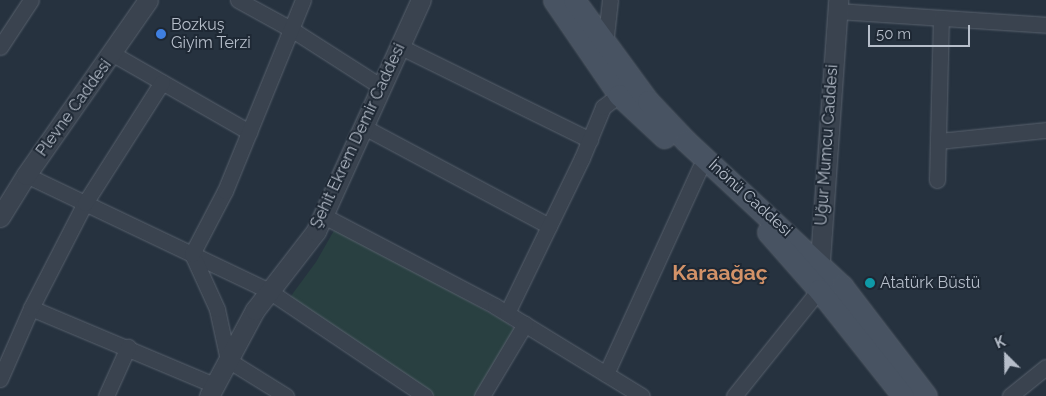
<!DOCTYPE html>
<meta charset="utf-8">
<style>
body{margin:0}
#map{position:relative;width:1046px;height:396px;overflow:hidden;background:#26323f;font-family:Raleway,sans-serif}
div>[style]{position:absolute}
.green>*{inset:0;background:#294041}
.roads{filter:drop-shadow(0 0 1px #58616d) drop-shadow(0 0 1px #58616d)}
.minor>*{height:15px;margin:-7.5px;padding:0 7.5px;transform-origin:7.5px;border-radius:7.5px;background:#3a434f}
.tertiary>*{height:19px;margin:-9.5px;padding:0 9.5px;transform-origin:9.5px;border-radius:9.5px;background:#3a434f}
.secondary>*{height:21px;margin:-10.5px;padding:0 10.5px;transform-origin:10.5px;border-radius:10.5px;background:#485362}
.dots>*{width:14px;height:14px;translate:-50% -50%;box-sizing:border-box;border:2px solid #1e2834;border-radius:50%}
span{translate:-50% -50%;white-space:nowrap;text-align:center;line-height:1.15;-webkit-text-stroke:4px #1e2834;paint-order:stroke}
.poi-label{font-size:16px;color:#b6beca}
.left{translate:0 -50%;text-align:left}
.street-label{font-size:16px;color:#b6beca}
.district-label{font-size:21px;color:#d39268;font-weight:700}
.north{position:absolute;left:981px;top:331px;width:50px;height:50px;-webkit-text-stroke:4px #1e2834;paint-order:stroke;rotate:337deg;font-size:14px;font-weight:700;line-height:20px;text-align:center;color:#b6beca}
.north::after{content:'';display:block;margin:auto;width:18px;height:22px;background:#b6beca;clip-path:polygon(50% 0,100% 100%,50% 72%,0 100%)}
.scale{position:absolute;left:868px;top:25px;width:102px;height:22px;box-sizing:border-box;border:2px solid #b6beca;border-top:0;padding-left:6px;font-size:15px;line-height:18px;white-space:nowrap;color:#b6beca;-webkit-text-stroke:4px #1e2834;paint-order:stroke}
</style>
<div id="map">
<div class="green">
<i style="clip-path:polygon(336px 227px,506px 322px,515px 330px,476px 396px,435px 396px,288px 300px,316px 262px)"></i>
</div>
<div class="roads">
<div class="minor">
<i style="left:238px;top:0;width:60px;rotate:28.7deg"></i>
<i style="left:291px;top:29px;width:106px;rotate:32.6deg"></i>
<i style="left:837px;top:11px;width:209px;rotate:3.8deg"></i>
<i style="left:605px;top:45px;width:45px;rotate:-83.7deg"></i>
<i style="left:399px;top:46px;width:213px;rotate:26.2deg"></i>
<i style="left:0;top:47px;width:56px;rotate:-56.6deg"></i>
<i style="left:113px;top:54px;width:157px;rotate:29.8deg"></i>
<i style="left:362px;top:126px;width:212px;rotate:28.1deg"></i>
<i style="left:939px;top:141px;width:108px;rotate:-5.9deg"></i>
<i style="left:26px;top:175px;width:269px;rotate:25.5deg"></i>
<i style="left:269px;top:291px;width:188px;rotate:33.9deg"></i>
<i style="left:937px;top:180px;width:162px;rotate:-88.6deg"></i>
<i style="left:322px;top:215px;width:195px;rotate:27.7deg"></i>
<i style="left:495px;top:306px;width:172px;rotate:31.5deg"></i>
<i style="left:31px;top:308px;width:199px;rotate:22.8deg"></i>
<i style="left:507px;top:313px;width:172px;rotate:-64.2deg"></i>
<i style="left:582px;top:158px;width:55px;rotate:-67.6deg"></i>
<i style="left:603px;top:107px;width:20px;rotate:-37deg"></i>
<i style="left:606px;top:374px;width:226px;rotate:-65.5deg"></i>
<i style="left:0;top:379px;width:77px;rotate:-66.4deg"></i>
<i style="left:31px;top:308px;width:118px;rotate:-62.8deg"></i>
<i style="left:85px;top:203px;width:143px;rotate:-57.5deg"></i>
<i style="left:106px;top:396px;width:54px;rotate:-65.8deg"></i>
<i style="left:286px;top:396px;width:68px;rotate:-148.2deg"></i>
<i style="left:228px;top:360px;width:52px;rotate:-102.2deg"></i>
<i style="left:217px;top:309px;width:60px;rotate:-114.4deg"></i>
<i style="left:192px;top:254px;width:71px;rotate:-62.4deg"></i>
<i style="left:225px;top:191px;width:206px;rotate:-67.8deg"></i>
<i style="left:482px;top:396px;width:84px;rotate:-59.2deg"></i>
<i style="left:734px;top:396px;width:136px;rotate:-51.3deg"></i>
<i style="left:1010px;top:396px;width:46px;rotate:-38.9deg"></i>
</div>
<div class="tertiary">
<i style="left:0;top:217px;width:49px;rotate:-58.2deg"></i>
<i style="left:26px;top:175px;width:213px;rotate:-55.1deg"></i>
<i style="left:819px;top:275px;width:276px;rotate:-86deg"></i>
<i style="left:209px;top:396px;width:98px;rotate:-61.9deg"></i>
<i style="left:255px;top:310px;width:100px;rotate:-52.3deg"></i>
<i style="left:316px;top:231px;width:254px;rotate:-65.6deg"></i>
</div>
<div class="secondary">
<i style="left:554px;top:0;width:115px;rotate:55.6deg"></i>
<i style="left:619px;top:95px;width:62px;rotate:43deg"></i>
<i style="left:574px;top:0;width:125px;rotate:53.8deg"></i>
<i style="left:648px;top:101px;width:55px;rotate:46.5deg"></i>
<i style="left:686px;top:141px;width:213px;rotate:42.9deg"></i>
<i style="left:842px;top:286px;width:138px;rotate:52.6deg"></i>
<i style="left:768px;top:232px;width:77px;rotate:48.7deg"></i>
<i style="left:819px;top:290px;width:135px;rotate:51.6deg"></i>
</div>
</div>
<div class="dots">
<i style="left:161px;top:34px;background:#3f7fe0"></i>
<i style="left:870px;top:283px;background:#0f9aa8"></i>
</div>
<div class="poi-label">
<span class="left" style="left:171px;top:34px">Bozkuş<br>Giyim Terzi</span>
<span class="left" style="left:880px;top:283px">Atatürk Büstü</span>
</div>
<div class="street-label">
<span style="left:74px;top:108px;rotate:-54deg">Plevne Caddesi</span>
<span style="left:358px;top:136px;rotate:-65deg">Şehit Ekrem Demir Caddesi</span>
<span style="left:827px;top:145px;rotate:-86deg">Uğur Mumcu Caddesi</span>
<span style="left:750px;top:198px;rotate:42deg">İnönü Caddesi</span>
</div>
<div class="district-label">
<span style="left:720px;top:273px">Karaağaç</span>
</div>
<div class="north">K</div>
<div class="scale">50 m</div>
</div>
